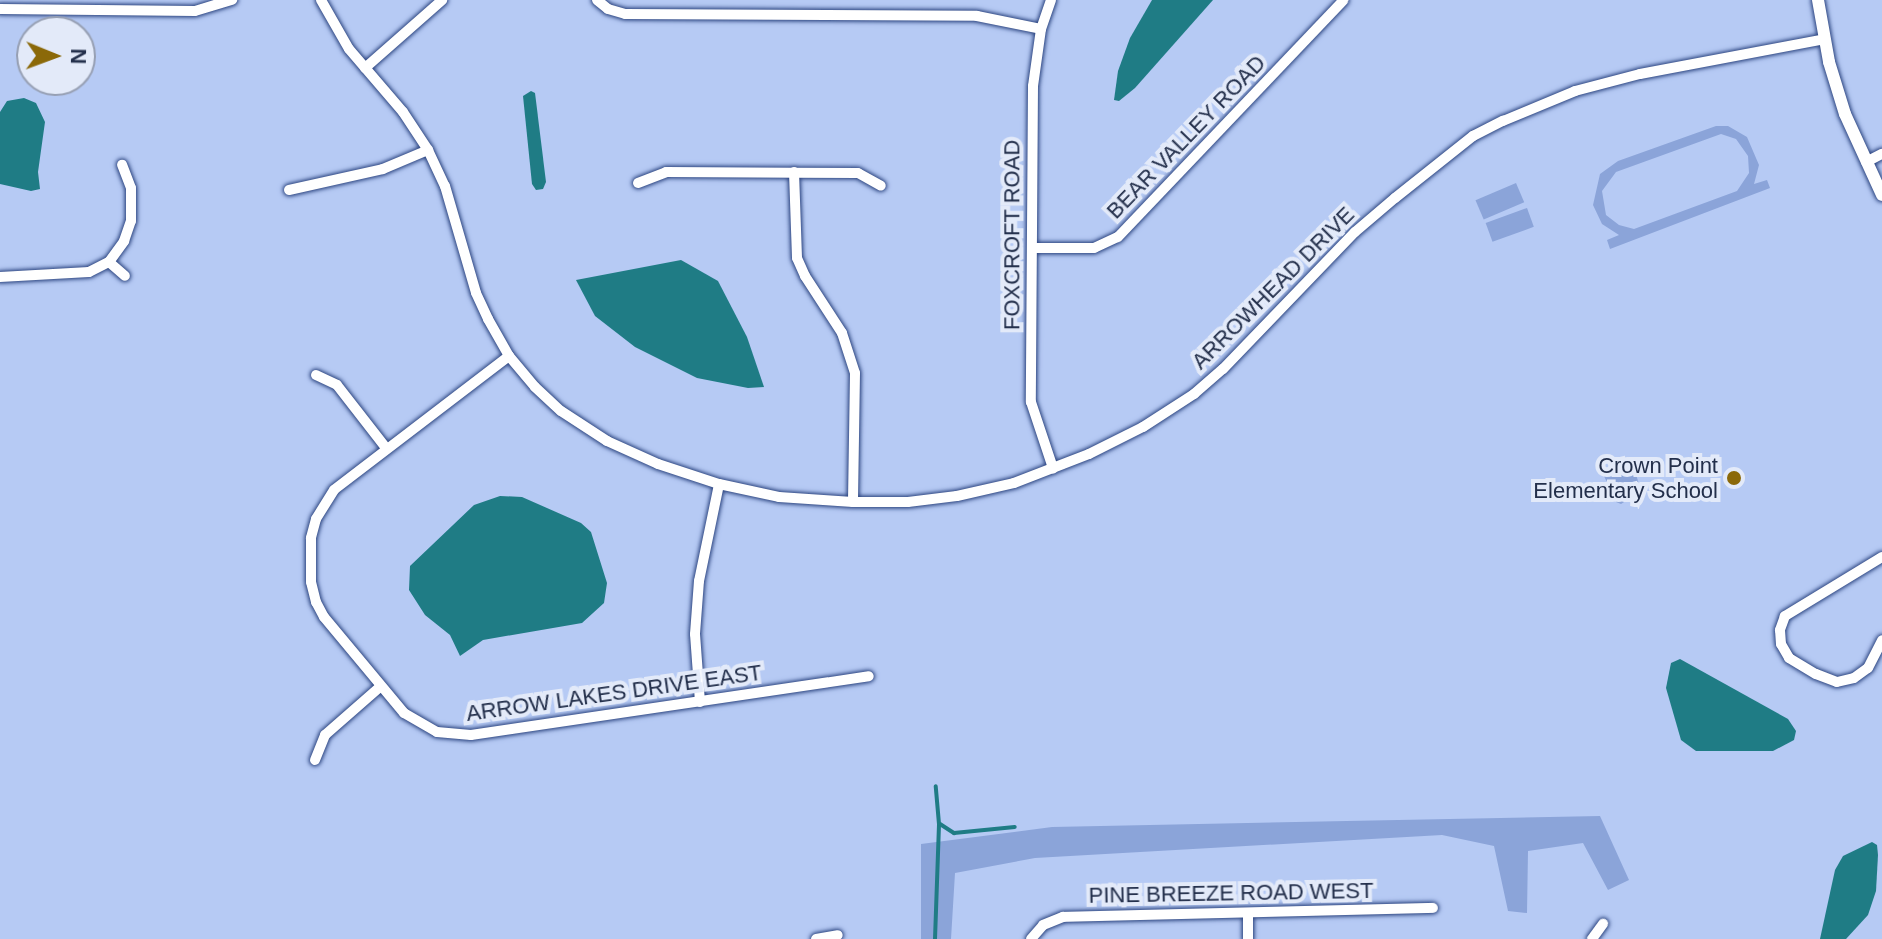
<!DOCTYPE html>
<style>
body{margin:0}
#map{position:relative;width:1882px;height:939px;overflow:hidden;background:#b6caf4;font-family:Helvetica,sans-serif}
div>[style]{position:absolute}
.green>*{inset:0;background:#8ba4d9;transform-origin:0 0}
.water>*{inset:0;background:#1f7c85}
.stream>*{height:4px;margin:-2px;padding:0 2px;transform-origin:2px;border-radius:2px;background:#1f7c85}
.roads{filter:drop-shadow(0 0 2px #2c4581) drop-shadow(0 0 2px #2c4581)}
.minor>*{height:10px;margin:-5px;padding:0 5px;transform-origin:5px;border-radius:5px;background:#fff}
.tertiary>*{height:12px;margin:-6px;padding:0 6px;transform-origin:6px;border-radius:6px;background:#fff}
.dots>*{width:22px;height:22px;translate:-50% -50%;box-sizing:border-box;border:4px solid #e3eaf9;border-radius:50%}
span{translate:-50% -50%;white-space:nowrap;text-align:center;line-height:1.15;-webkit-text-stroke:8px #e3eaf9;paint-order:stroke}
.street-label{font-size:22px;color:#232f4b}
.poi-label{font-size:22px;color:#232f4b}
.right{translate:-100% -50%;text-align:right}
.north{position:absolute;left:16px;top:16px;width:80px;height:80px;box-sizing:border-box;background:#e3eaf9;border:2px solid #969fb3;border-radius:50%;rotate:91deg;font-size:22px;font-weight:700;line-height:32px;text-align:center;color:#232f4b}
.north::after{content:'';display:block;margin:auto;width:28px;height:36px;background:#8b6909;clip-path:polygon(50% 0,100% 100%,50% 72%,0 100%)}
</style>
<div id="map">
<div class="green">
<i style="clip-path:polygon(evenodd,1716px 126px,1728px 126px,1747px 137px,1759px 165px,1754px 184px,1767px 180px,1770px 188px,1610px 249px,1607px 240px,1619px 235px,1602px 224px,1593px 205px,1600px 174px,1618px 161px,1716px 126px,1721px 134px,1736px 139px,1748px 156px,1749px 173px,1737px 191px,1634px 229px,1619px 225px,1606px 215px,1602px 191px,1616px 172px,1721px 134px)"></i>
<i style="left:1516px;top:183px;width:21px;height:44px;rotate:67deg"></i>
<i style="left:1527px;top:208px;width:20px;height:44px;rotate:70deg"></i>
<i style="clip-path:polygon(1626px 462px,1635px 471px,1641px 491px,1621px 504px,1616px 502px,1604px 476px)"></i>
<i style="clip-path:polygon(1600px 816px,1629px 880px,1608px 890px,1583px 843px,1528px 851px,1527px 913px,1508px 911px,1494px 846px,1442px 835px,1035px 858px,955px 873px,951px 939px,921px 939px,921px 844px,1052px 827px)"></i>
</div>
<div class="water">
<i style="clip-path:polygon(1152px 0,1213px 0,1135px 88px,1119px 101px,1114px 100px,1118px 71px,1130px 38px)"></i>
<i style="clip-path:polygon(531px 91px,535px 93px,546px 182px,543px 189px,536px 190px,532px 184px,523px 96px)"></i>
<i style="clip-path:polygon(24px 98px,36px 103px,45px 122px,38px 172px,40px 189px,31px 191px,0 184px,0 112px,7px 101px)"></i>
<i style="clip-path:polygon(681px 260px,718px 281px,747px 337px,764px 387px,748px 388px,697px 378px,635px 347px,595px 316px,576px 280px)"></i>
<i style="clip-path:polygon(500px 496px,522px 497px,581px 523px,591px 532px,607px 583px,604px 603px,582px 623px,483px 640px,460px 656px,450px 635px,425px 615px,409px 590px,410px 566px,474px 505px)"></i>
<i style="clip-path:polygon(1680px 659px,1788px 719px,1796px 731px,1794px 740px,1773px 751px,1696px 751px,1681px 740px,1666px 688px,1671px 663px)"></i>
<i style="clip-path:polygon(1872px 842px,1877px 845px,1878px 855px,1876px 891px,1868px 915px,1846px 939px,1820px 939px,1835px 870px,1843px 856px)"></i>
</div>
<div class="stream">
<i style="left:940px;top:824px;width:17px;rotate:33deg"></i>
<i style="left:954px;top:833px;width:61px;rotate:-5.6deg"></i>
<i style="left:935px;top:939px;width:115px;rotate:-88deg"></i>
<i style="left:939px;top:824px;width:38px;rotate:-95deg"></i>
</div>
<div class="roads">
<div class="minor">
<i style="left:321px;top:0;width:56px;rotate:60.3deg"></i>
<i style="left:349px;top:49px;width:83px;rotate:49.4deg"></i>
<i style="left:403px;top:112px;width:45px;rotate:56.7deg"></i>
<i style="left:428px;top:150px;width:40px;rotate:65deg"></i>
<i style="left:445px;top:186px;width:111px;rotate:73.8deg"></i>
<i style="left:476px;top:293px;width:29px;rotate:65deg"></i>
<i style="left:488px;top:319px;width:43px;rotate:60.4deg"></i>
<i style="left:509px;top:356px;width:40px;rotate:50deg"></i>
<i style="left:535px;top:387px;width:35px;rotate:43deg"></i>
<i style="left:561px;top:411px;width:55px;rotate:33.1deg"></i>
<i style="left:607px;top:441px;width:56px;rotate:24.3deg"></i>
<i style="left:658px;top:464px;width:64px;rotate:18.2deg"></i>
<i style="left:719px;top:484px;width:61px;rotate:12.2deg"></i>
<i style="left:779px;top:497px;width:74px;rotate:3.9deg"></i>
<i style="left:853px;top:502px;width:55px"></i>
<i style="left:908px;top:502px;width:49px;rotate:-7deg"></i>
<i style="left:957px;top:496px;width:58px;rotate:-12.8deg"></i>
<i style="left:1014px;top:483px;width:80px;rotate:-21.1deg"></i>
<i style="left:1089px;top:454px;width:60px;rotate:-26.6deg"></i>
<i style="left:1143px;top:427px;width:61px;rotate:-32.9deg"></i>
<i style="left:1194px;top:394px;width:38px;rotate:-41deg"></i>
<i style="left:1223px;top:369px;width:190px;rotate:-46.1deg"></i>
<i style="left:1355px;top:232px;width:52px;rotate:-40.4deg"></i>
<i style="left:1395px;top:198px;width:100px;rotate:-38.5deg"></i>
<i style="left:1473px;top:136px;width:34px;rotate:-27deg"></i>
<i style="left:1503px;top:121px;width:78px;rotate:-22.6deg"></i>
<i style="left:1575px;top:91px;width:67px;rotate:-14.7deg"></i>
<i style="left:1640px;top:74px;width:188px;rotate:-10.7deg"></i>
<i style="left:597px;top:0;width:14px;rotate:39deg"></i>
<i style="left:608px;top:9px;width:18px;rotate:16deg"></i>
<i style="left:625px;top:14px;width:352px;rotate:0.3deg"></i>
<i style="left:977px;top:16px;width:65px;rotate:11.5deg"></i>
<i style="left:1051px;top:0;width:31px;rotate:109deg"></i>
<i style="left:1041px;top:29px;width:58px;rotate:98deg"></i>
<i style="left:1033px;top:86px;width:316px;rotate:90.4deg"></i>
<i style="left:1031px;top:402px;width:70px;rotate:71.6deg"></i>
<i style="left:0;top:9px;width:195px;rotate:0.6deg"></i>
<i style="left:195px;top:11px;width:39px;rotate:-17deg"></i>
<i style="left:365px;top:68px;width:103px;rotate:-41.4deg"></i>
<i style="left:1866px;top:162px;width:18px;rotate:-27deg"></i>
<i style="left:794px;top:172px;width:86px;rotate:88deg"></i>
<i style="left:797px;top:258px;width:20px;rotate:66deg"></i>
<i style="left:805px;top:276px;width:68px;rotate:57deg"></i>
<i style="left:842px;top:333px;width:42px;rotate:72deg"></i>
<i style="left:855px;top:373px;width:129px;rotate:90.9deg"></i>
<i style="left:638px;top:183px;width:30px;rotate:-21deg"></i>
<i style="left:666px;top:172px;width:192px;rotate:0.3deg"></i>
<i style="left:858px;top:173px;width:26px;rotate:29deg"></i>
<i style="left:289px;top:190px;width:96px;rotate:-12.6deg"></i>
<i style="left:383px;top:169px;width:49px;rotate:-22.9deg"></i>
<i style="left:1032px;top:248px;width:62px"></i>
<i style="left:1094px;top:248px;width:26px;rotate:-25deg"></i>
<i style="left:1118px;top:237px;width:327px;rotate:-46.4deg"></i>
<i style="left:109px;top:262px;width:21px;rotate:41deg"></i>
<i style="left:0;top:277px;width:89px;rotate:-3.2deg"></i>
<i style="left:89px;top:272px;width:22px;rotate:-27deg"></i>
<i style="left:109px;top:262px;width:26px;rotate:-54deg"></i>
<i style="left:124px;top:241px;width:21px;rotate:-71deg"></i>
<i style="left:131px;top:221px;width:33px;rotate:-90deg"></i>
<i style="left:131px;top:188px;width:25px;rotate:-111deg"></i>
<i style="left:509px;top:356px;width:220px;rotate:142.6deg"></i>
<i style="left:334px;top:490px;width:34px;rotate:122deg"></i>
<i style="left:316px;top:519px;width:20px;rotate:105deg"></i>
<i style="left:311px;top:538px;width:44px;rotate:90deg"></i>
<i style="left:311px;top:582px;width:21px;rotate:76deg"></i>
<i style="left:316px;top:602px;width:17px;rotate:62deg"></i>
<i style="left:324px;top:617px;width:125px;rotate:50.2deg"></i>
<i style="left:404px;top:713px;width:38px;rotate:30deg"></i>
<i style="left:437px;top:732px;width:34px;rotate:5deg"></i>
<i style="left:471px;top:735px;width:402px;rotate:-8.4deg"></i>
<i style="left:316px;top:375px;width:23px;rotate:25deg"></i>
<i style="left:337px;top:385px;width:80px;rotate:52.1deg"></i>
<i style="left:1882px;top:557px;width:114px;rotate:148.7deg"></i>
<i style="left:1785px;top:616px;width:15px;rotate:110deg"></i>
<i style="left:1780px;top:630px;width:14px;rotate:86deg"></i>
<i style="left:1781px;top:644px;width:16px;rotate:60deg"></i>
<i style="left:1789px;top:658px;width:31px;rotate:31deg"></i>
<i style="left:1816px;top:674px;width:22px;rotate:21deg"></i>
<i style="left:1837px;top:682px;width:17px;rotate:-13deg"></i>
<i style="left:1854px;top:678px;width:17px;rotate:-36deg"></i>
<i style="left:1868px;top:668px;width:31px;rotate:-63deg"></i>
<i style="left:700px;top:702px;width:68px;rotate:-94.2deg"></i>
<i style="left:695px;top:634px;width:53px;rotate:-85.7deg"></i>
<i style="left:699px;top:581px;width:99px;rotate:-78.3deg"></i>
<i style="left:315px;top:760px;width:27px;rotate:-68deg"></i>
<i style="left:325px;top:735px;width:74px;rotate:-41.2deg"></i>
<i style="left:1248px;top:913px;width:26px;rotate:90deg"></i>
<i style="left:816px;top:939px;width:22px;rotate:-10deg"></i>
<i style="left:1031px;top:939px;width:18px;rotate:-49deg"></i>
<i style="left:1043px;top:925px;width:22px;rotate:-22deg"></i>
<i style="left:1063px;top:917px;width:370px;rotate:-1.4deg"></i>
<i style="left:1592px;top:939px;width:19px;rotate:-54deg"></i>
</div>
<div class="tertiary">
<i style="left:1818px;top:0;width:63px;rotate:79.9deg"></i>
<i style="left:1829px;top:62px;width:54px;rotate:72.9deg"></i>
<i style="left:1845px;top:114px;width:89px;rotate:65.4deg"></i>
</div>
</div>
<div class="dots">
<i style="left:1734px;top:478px;background:#8b6909"></i>
</div>
<div class="street-label">
<span style="left:1186px;top:137px;rotate:-46deg">BEAR VALLEY ROAD</span>
<span style="left:1012px;top:235px;rotate:-90deg">FOXCROFT ROAD</span>
<span style="left:1273px;top:288px;rotate:-45deg">ARROWHEAD DRIVE</span>
<span style="left:614px;top:693px;rotate:-8deg">ARROW LAKES DRIVE EAST</span>
<span style="left:1231px;top:893px;rotate:-1deg">PINE BREEZE ROAD WEST</span>
</div>
<div class="poi-label">
<span class="right" style="left:1718px;top:478px">Crown Point<br>Elementary School</span>
</div>
<div class="north">N</div>
</div>
